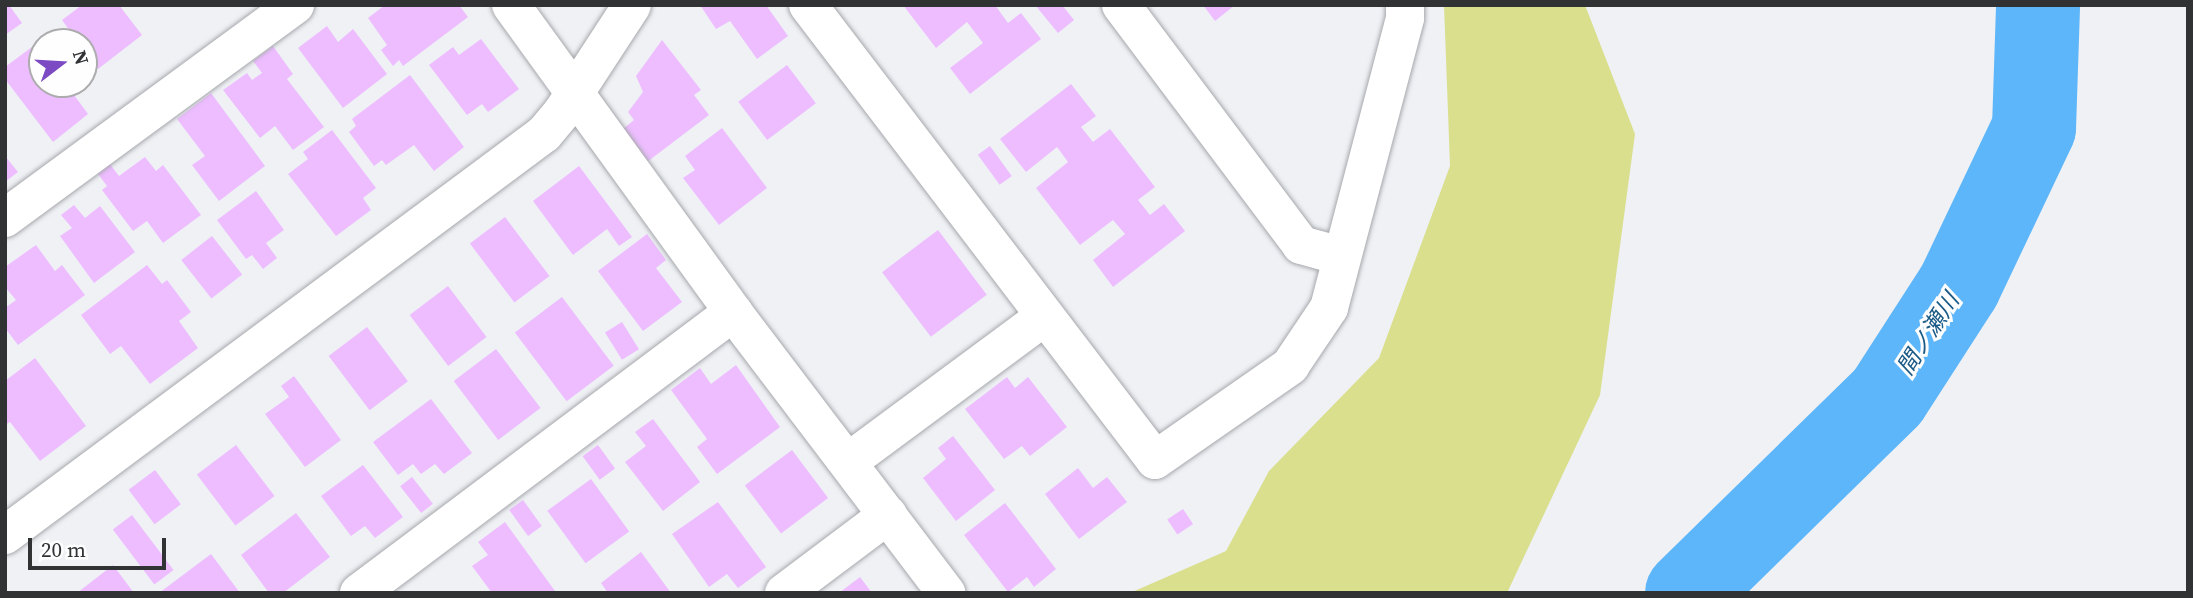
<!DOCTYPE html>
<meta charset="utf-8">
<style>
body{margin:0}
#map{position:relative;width:2193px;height:598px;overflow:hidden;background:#eff1f5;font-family:"Source Serif 4","Noto Sans JP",serif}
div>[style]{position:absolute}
.green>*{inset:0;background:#dadf8d}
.river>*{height:84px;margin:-42px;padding:0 42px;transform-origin:42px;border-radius:42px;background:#5db6f9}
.building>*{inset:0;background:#edbdff;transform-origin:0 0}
.roads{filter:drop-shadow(0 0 2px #a6a8ac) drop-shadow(0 0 2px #a6a8ac)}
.street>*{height:38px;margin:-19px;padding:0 19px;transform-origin:19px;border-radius:19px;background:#fff}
.secondary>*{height:38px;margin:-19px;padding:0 19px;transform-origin:19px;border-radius:19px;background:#fff}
span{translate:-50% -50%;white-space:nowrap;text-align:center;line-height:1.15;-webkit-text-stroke:6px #fefeff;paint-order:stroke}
.water-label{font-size:23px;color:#1a5a86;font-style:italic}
.frame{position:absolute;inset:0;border:7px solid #313234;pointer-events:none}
.north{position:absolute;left:28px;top:28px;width:70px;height:70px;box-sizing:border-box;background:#fefeff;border:2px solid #acacae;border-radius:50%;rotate:73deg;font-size:19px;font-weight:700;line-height:28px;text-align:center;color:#313234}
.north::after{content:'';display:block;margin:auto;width:24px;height:32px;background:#7c4ac2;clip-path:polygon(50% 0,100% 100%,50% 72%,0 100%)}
.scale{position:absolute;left:28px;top:538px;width:138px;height:32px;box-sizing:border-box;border:4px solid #313234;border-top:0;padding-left:9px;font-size:21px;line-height:24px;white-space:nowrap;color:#313234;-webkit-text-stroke:5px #fefeff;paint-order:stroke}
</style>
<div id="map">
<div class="green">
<i style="clip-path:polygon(1444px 5px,1585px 5px,1635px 134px,1600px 395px,1507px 593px,1130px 593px,1226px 551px,1269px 471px,1379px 358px,1450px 166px)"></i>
</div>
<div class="river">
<i style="left:1687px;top:593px;width:281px;rotate:-44.4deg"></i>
<i style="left:1888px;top:396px;width:131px;rotate:-57.2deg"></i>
<i style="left:1959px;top:286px;width:175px;rotate:-64.6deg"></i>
<i style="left:2034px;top:128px;width:123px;rotate:-88.1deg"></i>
</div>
<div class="building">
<i style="clip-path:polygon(5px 5px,9px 5px,22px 23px,5px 35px)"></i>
<i style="clip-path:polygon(82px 5px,119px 5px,142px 35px,98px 69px,84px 49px,84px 42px,78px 42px,62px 20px)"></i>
<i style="clip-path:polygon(385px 5px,459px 5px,468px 17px,403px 66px,399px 60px,393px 66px,381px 50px,387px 45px,368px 18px)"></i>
<i style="clip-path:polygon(700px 5px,766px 5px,788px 36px,757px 59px,730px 21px,716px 29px)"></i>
<i style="clip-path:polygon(903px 5px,995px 5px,1008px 23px,1021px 13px,1041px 39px,970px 94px,950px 68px,983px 43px,967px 22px,936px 48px)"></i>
<i style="clip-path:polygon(1035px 5px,1062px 5px,1074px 20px,1058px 33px)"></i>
<i style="clip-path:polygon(1203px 5px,1235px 5px,1215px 21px)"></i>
<i style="clip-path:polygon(327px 26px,338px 42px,353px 29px,387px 74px,343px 108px,298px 48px)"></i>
<i style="clip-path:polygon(481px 39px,519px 89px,488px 112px,482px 104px,467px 115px,429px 65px,453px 47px,459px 55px)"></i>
<i style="clip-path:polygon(662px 40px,701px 90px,694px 95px,709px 115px,647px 162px,623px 129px,634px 120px,628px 112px,643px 92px,636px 76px)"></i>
<i style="clip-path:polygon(36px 44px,42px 52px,42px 84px,66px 84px,88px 114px,53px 142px,5px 79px,5px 67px)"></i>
<i style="clip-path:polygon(273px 46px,293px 74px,287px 79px,324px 127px,293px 150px,275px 126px,260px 138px,223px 90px,247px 73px,252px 80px,262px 73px,253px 61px)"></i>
<i style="left:787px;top:65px;width:48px;height:61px;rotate:53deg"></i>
<i style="clip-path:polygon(410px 75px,464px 147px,434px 171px,414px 145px,386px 165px,382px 160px,374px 166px,349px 132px,356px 126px,352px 119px)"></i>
<i style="clip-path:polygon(1071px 84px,1096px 116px,1081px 127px,1093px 142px,1110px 129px,1155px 187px,1138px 200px,1150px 215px,1164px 204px,1185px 231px,1113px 287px,1093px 260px,1125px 234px,1113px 220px,1080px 245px,1036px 188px,1068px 162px,1057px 147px,1026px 172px,1000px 139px)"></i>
<i style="clip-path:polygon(211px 93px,265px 166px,219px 201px,192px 165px,205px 156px,177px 119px)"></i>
<i style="clip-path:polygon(722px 128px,767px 188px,719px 225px,683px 178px,695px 170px,685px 156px)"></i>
<i style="clip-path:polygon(332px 130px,376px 188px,363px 198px,371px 210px,336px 236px,288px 174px,308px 159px,303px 152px)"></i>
<i style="left:990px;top:146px;width:37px;height:15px;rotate:54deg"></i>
<i style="clip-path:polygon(5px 156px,18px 172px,5px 182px)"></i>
<i style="clip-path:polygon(145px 157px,156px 171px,163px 165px,201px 215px,163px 243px,147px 221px,133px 231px,102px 190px,107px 186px,98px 174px,110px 164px,119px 176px)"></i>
<i style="clip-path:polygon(579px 166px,632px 237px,619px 246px,607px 229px,573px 255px,533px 201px)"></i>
<i style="clip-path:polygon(256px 191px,284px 230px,266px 243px,277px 258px,263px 269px,252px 255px,246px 259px,217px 220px)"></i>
<i style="clip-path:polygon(74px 205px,85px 218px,100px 206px,135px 252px,94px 283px,60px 236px,72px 228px,61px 215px)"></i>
<i style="left:505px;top:217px;width:74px;height:44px;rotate:53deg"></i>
<i style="left:938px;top:230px;width:81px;height:70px;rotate:53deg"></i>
<i style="clip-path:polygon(647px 234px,666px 260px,656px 268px,682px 302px,643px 331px,598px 271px)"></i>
<i style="left:212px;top:236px;width:49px;height:39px;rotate:52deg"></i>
<i style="clip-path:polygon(36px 245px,55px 271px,62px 265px,85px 295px,18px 345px,5px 328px,5px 308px,16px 300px,5px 287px,5px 267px)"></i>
<i style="clip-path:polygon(147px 265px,162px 284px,167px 280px,191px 312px,179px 321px,198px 348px,150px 384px,121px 346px,110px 354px,81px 315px)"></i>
<i style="left:448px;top:286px;width:64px;height:48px;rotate:53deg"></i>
<i style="left:562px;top:297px;width:86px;height:59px;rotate:53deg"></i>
<i style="left:622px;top:322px;width:32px;height:20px;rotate:58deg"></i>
<i style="left:367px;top:327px;width:68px;height:48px;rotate:53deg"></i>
<i style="left:496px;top:349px;width:74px;height:53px;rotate:53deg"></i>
<i style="clip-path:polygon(35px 358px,86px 426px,40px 461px,10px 422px,5px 425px,5px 381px)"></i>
<i style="clip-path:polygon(736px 365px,780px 427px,717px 474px,697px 447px,707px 439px,671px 390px,700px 368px,711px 384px)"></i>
<i style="clip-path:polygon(294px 376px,341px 440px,305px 467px,265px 414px,289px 397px,281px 386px)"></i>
<i style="clip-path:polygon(1007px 377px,1015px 388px,1028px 377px,1067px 427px,1030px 456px,1022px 446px,1004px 459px,965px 409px)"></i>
<i style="clip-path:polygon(431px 399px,472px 453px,444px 474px,435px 464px,421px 474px,413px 464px,398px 475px,373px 442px)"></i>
<i style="clip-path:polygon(653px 419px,700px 482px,663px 511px,625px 462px,646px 446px,635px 432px)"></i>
<i style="clip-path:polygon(953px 436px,995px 490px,956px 521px,923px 478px,946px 459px,938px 448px)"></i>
<i style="left:236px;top:445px;width:64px;height:49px;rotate:53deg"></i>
<i style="left:598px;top:445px;width:29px;height:19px;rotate:54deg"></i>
<i style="left:792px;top:450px;width:60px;height:59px;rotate:53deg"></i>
<i style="clip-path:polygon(363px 465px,403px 517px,375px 538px,365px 526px,351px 536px,321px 496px)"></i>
<i style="clip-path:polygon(1078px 468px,1093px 488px,1107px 477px,1127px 502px,1079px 539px,1045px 494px)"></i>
<i style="left:155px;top:470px;width:43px;height:33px;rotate:53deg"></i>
<i style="left:412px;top:477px;width:34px;height:15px;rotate:52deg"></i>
<i style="left:591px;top:479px;width:65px;height:54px;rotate:54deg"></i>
<i style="left:523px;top:500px;width:32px;height:17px;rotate:54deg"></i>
<i style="clip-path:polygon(718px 502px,766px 567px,738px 588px,727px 574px,709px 587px,672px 534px)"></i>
<i style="clip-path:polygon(1005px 503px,1056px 569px,1034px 587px,1027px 577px,1008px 592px,964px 535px)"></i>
<i style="left:1183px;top:509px;width:18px;height:19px;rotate:56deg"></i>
<i style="clip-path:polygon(296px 513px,330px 557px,283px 593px,269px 593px,241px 555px)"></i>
<i style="left:132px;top:515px;width:69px;height:24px;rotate:53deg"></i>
<i style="clip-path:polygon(505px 522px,555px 591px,553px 593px,492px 593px,472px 566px,488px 555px,478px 542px)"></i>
<i style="clip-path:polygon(641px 552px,671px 593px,608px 593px,601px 583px)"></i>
<i style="clip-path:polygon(211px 554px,240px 593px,159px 593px)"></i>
<i style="clip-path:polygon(113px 565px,134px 593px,77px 593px)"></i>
<i style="clip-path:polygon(860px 577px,872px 593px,839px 593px)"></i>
</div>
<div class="roads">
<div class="street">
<i style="left:511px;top:5px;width:379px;rotate:54.1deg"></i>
<i style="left:733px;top:312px;width:353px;rotate:52.8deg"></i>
<i style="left:808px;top:5px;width:572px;rotate:52.67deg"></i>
<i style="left:1155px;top:460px;width:165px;rotate:-34.8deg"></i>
<i style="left:1290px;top:366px;width:70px;rotate:-56.1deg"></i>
<i style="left:1329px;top:308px;width:300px;rotate:-75.3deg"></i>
<i style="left:1405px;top:18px;width:13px;rotate:-90deg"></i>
<i style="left:1121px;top:5px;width:300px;rotate:53.1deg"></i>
<i style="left:1301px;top:245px;width:41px;rotate:15.4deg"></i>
<i style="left:5px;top:218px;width:360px;rotate:-36.3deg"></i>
<i style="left:848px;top:462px;width:245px;rotate:-36.5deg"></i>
<i style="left:359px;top:593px;width:468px;rotate:-36.9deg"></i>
<i style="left:784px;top:593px;width:130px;rotate:-36.9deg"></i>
</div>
<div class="secondary">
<i style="left:5px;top:535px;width:672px;rotate:-36.65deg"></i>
<i style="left:544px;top:134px;width:30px;rotate:-50deg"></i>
<i style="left:563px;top:111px;width:126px;rotate:-56.9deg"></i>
</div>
</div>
<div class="water-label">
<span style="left:1928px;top:334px;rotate:-57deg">間ノ瀬川</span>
</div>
<div class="frame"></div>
<div class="north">N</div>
<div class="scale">20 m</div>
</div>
